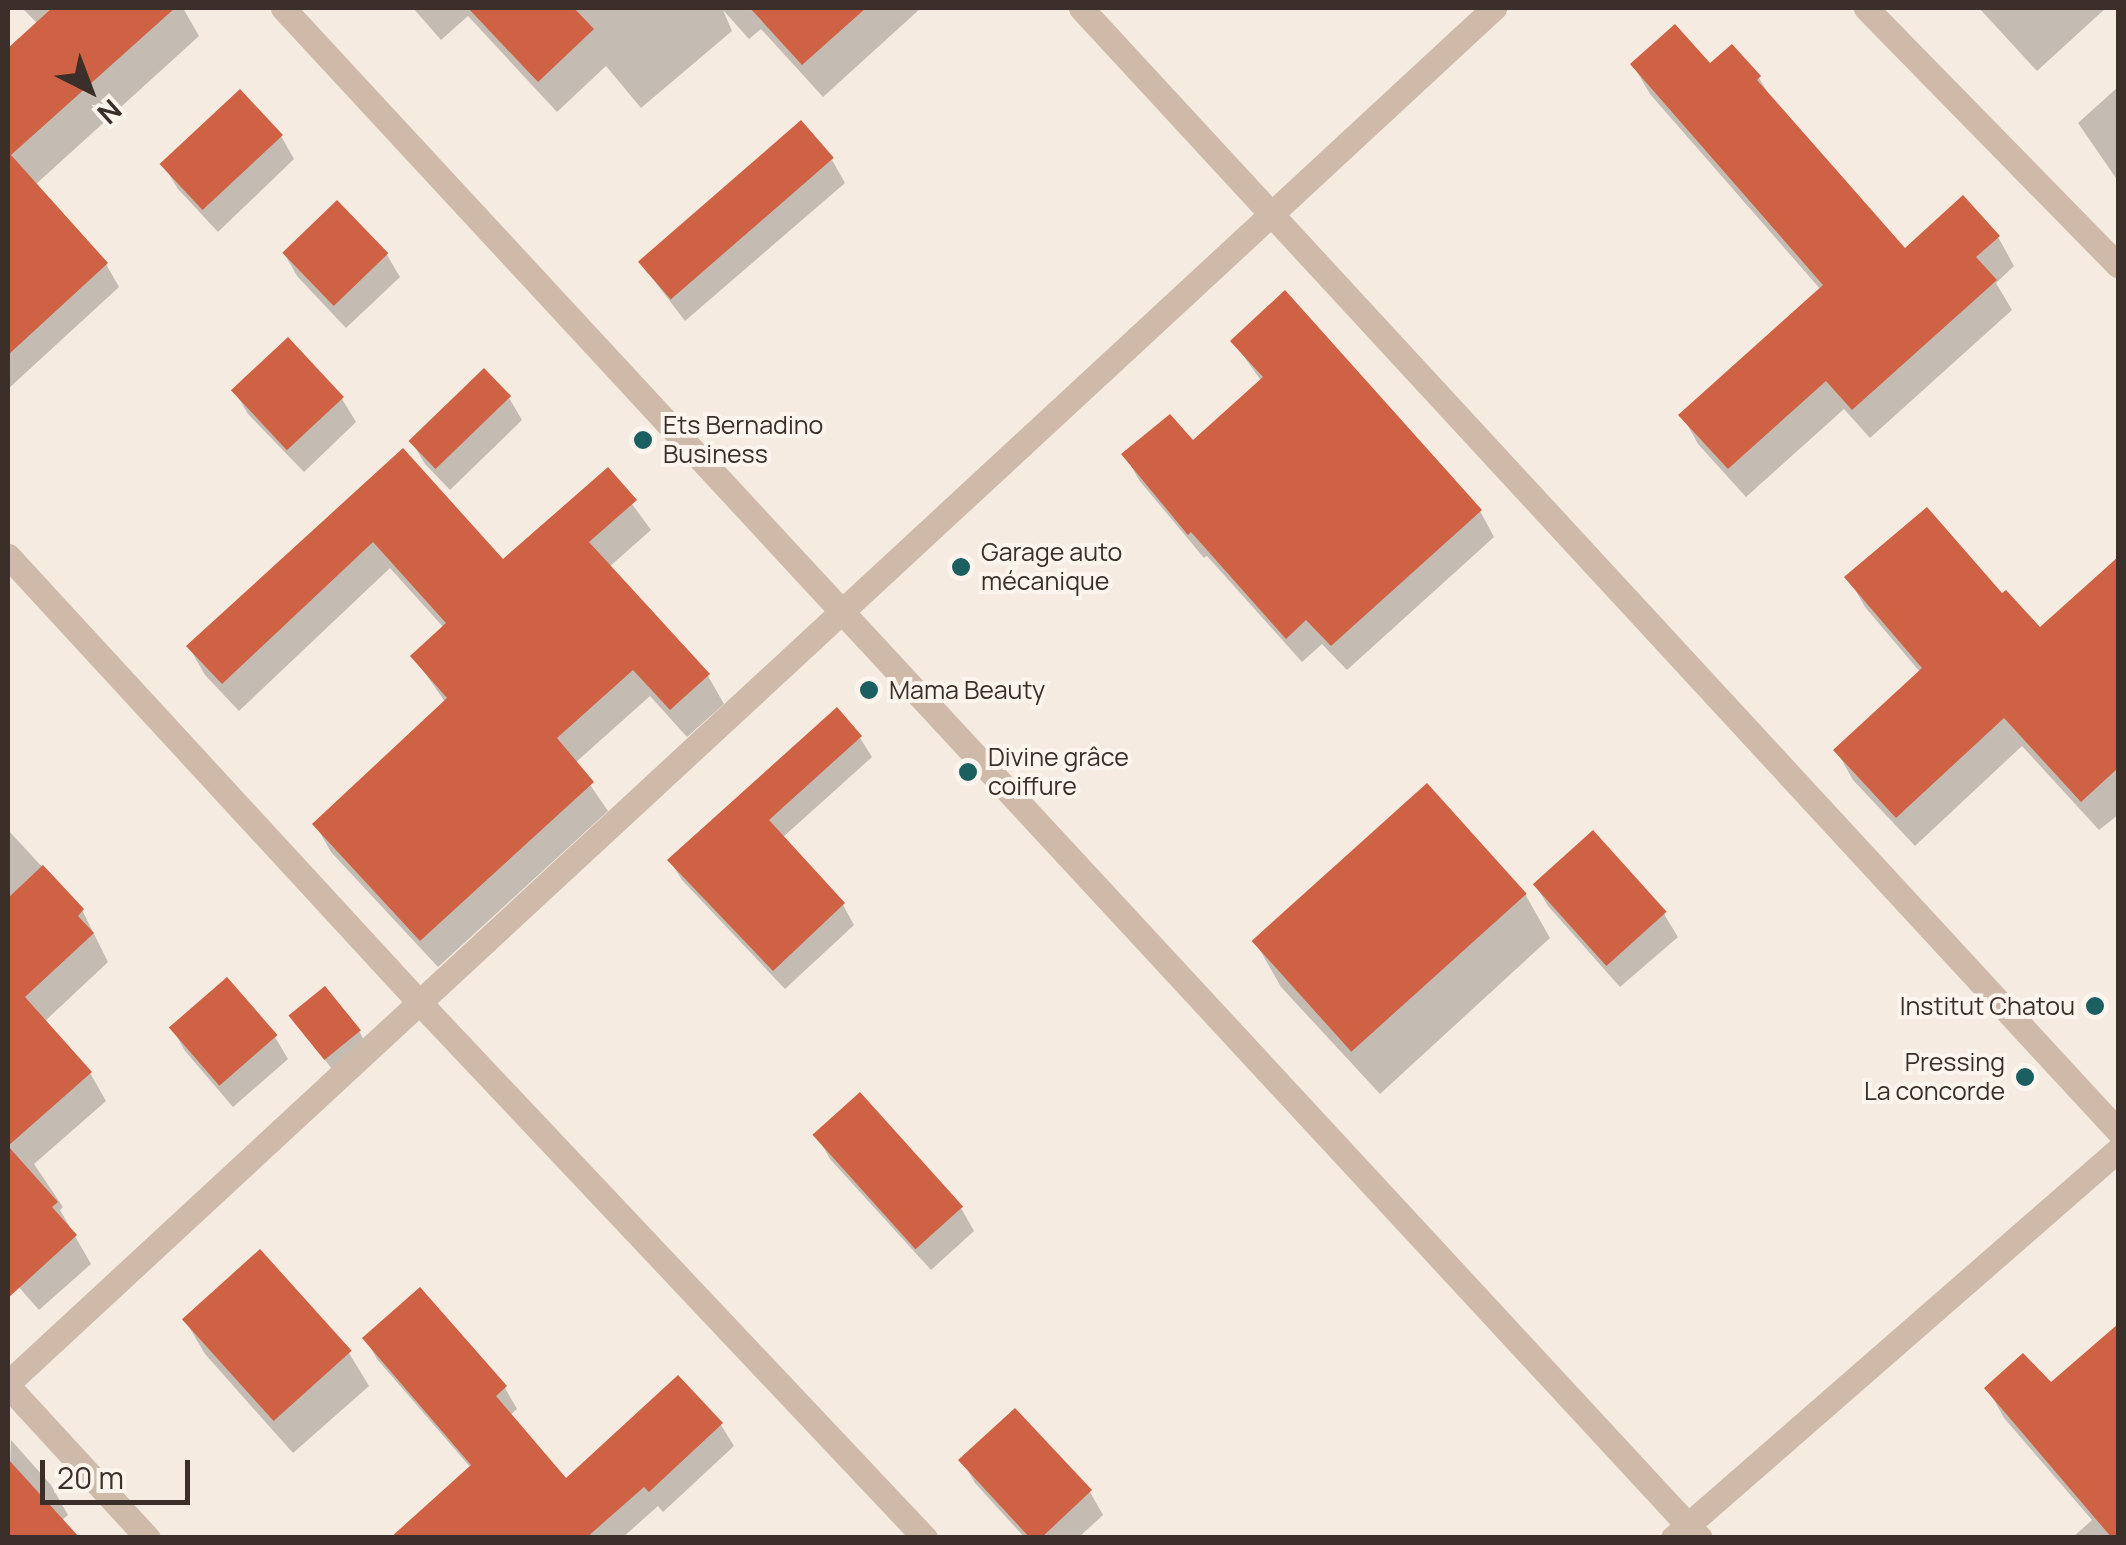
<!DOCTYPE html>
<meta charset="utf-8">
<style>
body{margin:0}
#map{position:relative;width:2126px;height:1545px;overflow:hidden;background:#f5ebe0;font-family:Manrope,sans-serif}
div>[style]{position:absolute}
.shadow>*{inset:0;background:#0003}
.building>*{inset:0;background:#cf6244;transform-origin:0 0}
.minor>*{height:25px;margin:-12.5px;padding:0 12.5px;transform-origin:12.5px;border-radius:12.5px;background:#cfbaaa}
.dots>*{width:28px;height:28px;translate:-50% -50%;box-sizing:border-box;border:5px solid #fcf5ed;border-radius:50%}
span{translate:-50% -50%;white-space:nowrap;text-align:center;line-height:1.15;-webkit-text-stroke:8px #fcf5ed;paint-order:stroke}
.poi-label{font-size:25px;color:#3c2f2a}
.left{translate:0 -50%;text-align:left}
.right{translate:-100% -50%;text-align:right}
.frame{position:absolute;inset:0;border:10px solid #3c2f2a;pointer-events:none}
.north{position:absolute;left:40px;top:40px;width:100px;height:100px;-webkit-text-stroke:8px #fcf5ed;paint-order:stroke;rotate:138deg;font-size:28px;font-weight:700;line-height:40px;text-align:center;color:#3c2f2a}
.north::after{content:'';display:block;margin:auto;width:35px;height:45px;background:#3c2f2a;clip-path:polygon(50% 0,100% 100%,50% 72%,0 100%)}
.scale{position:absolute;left:40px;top:1460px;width:150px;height:45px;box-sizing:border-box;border:5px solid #3c2f2a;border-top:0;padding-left:12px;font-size:30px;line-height:35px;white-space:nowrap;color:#3c2f2a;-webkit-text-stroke:8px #fcf5ed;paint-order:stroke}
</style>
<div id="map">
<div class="shadow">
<i style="clip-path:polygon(22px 8px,183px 8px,199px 36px,35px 185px,106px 264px,119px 287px,8px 389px,8px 214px,37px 188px,8px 155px,8px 51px,38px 24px)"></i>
<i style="clip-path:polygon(413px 8px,921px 8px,823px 97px,761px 29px,749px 39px,723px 10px,732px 31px,641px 108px,606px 66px,557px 112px,468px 16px,441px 40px)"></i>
<i style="clip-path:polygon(1979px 8px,2106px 8px,2037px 71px)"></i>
<i style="clip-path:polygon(1633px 65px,1710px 67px,1759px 78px,1774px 103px,1905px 252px,1998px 237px,2014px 266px,1996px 283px,2012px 310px,1870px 438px,1844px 409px,1746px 497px,1698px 444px,1682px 415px,1821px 290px,1650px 94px)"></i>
<i style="clip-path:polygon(2118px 87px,2118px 181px,2078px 123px)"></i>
<i style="clip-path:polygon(281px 136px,294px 159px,218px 232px,178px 189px,164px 166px)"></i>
<i style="clip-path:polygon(832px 160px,845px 183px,685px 321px,640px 262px)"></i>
<i style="clip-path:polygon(284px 253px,387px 255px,400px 277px,346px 328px,297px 276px)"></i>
<i style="clip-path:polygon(288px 341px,342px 399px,356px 422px,304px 472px,248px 414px,235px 392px)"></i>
<i style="clip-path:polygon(1233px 341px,1480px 511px,1494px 537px,1347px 670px,1322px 644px,1302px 662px,1207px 556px,1204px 558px,1139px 480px,1125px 455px,1193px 444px,1262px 382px)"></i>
<i style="clip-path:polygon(509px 398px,522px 420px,450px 490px,425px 464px,412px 442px)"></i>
<i style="clip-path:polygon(403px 451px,503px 563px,608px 471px,651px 530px,609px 567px,708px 676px,724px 704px,687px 737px,650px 696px,575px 763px,608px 811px,438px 967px,331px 852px,315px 824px,446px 703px,413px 656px,444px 628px,390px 568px,239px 711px,205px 675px,189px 647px)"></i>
<i style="clip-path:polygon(2118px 560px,2118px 815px,2099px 830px,2022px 746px,1915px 846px,1853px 780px,1836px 750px,1920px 672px,1865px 607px,1848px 577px,2002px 597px,2039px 630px)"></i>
<i style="clip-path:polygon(860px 738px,872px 757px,782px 838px,843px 905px,854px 925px,785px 989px,682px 880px,670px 861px)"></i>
<i style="clip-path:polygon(8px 830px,82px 910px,108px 962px,44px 1022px,90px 1073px,106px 1101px,34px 1164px,63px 1207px,60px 1210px,91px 1264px,39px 1310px,8px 1275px)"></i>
<i style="clip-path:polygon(1535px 884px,1664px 914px,1678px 937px,1620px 987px,1548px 906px)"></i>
<i style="clip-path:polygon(1525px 894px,1550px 938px,1380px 1094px,1281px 987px,1256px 943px)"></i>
<i style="clip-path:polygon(299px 1027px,359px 1031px,365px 1042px,332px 1069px)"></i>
<i style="clip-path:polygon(172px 1028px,275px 1037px,288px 1059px,233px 1107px,185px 1051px)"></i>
<i style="clip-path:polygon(817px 1136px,961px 1208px,974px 1231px,931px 1270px,830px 1159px)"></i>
<i style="clip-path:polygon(260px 1252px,349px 1353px,369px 1386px,293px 1453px,205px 1354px,185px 1320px)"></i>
<i style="clip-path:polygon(420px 1291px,505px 1388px,517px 1409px,509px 1416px,566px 1482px,678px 1379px,721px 1425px,734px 1446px,663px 1512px,658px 1506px,622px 1538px,395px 1538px,471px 1468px,377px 1359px,365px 1338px)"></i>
<i style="clip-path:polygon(2118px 1327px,2118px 1538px,2072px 1538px,2092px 1520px,2004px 1418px,1988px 1389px,2051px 1385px)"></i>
<i style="clip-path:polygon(11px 1440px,51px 1485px,68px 1515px,61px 1521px,77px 1538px,8px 1538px)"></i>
<i style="clip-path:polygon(962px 1460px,1090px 1492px,1103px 1515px,1078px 1538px,1025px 1538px,975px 1483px)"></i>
</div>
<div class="building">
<i style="clip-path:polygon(52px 8px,175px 8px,11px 155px,108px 263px,8px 355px,8px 48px)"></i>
<i style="clip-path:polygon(468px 8px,574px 8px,594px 29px,538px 82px)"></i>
<i style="clip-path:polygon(750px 8px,866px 8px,802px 65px)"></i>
<i style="clip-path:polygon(1675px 24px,1710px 63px,1732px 44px,1761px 76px,1757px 80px,1905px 248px,1963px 195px,2000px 236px,1976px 257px,1997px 280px,1852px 410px,1826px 381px,1728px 469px,1678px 415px,1823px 285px,1630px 64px)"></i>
<i style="left:240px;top:89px;width:63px;height:110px;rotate:47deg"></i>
<i style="left:801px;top:120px;width:50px;height:216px;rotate:49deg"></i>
<i style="left:337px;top:200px;width:74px;height:76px;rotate:46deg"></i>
<i style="clip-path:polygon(1285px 290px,1482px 510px,1331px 646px,1306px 620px,1286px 639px,1191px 532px,1188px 535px,1121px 454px,1170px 414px,1193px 440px,1263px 377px,1230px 341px)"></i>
<i style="left:288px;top:337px;width:82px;height:78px;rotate:47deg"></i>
<i style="left:484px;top:368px;width:39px;height:105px;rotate:46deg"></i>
<i style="clip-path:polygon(403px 448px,503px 559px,608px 467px,637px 500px,589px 542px,710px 674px,670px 710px,633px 670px,557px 738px,594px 782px,420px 941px,312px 824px,447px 698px,410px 656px,446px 623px,373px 542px,222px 684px,186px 646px)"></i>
<i style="clip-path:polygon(1927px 507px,2002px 593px,2006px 590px,2040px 627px,2118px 557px,2118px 768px,2081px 802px,2004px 718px,1896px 818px,1833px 750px,1922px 668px,1844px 577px)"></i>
<i style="clip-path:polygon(837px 707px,862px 736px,769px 820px,845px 903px,773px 971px,667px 860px)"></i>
<i style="left:1427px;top:783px;width:149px;height:236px;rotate:48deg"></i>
<i style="left:1593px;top:830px;width:110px;height:81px;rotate:48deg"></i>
<i style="clip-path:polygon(43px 865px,84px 909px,78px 916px,94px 933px,25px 997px,92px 1072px,8px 1146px,58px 1202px,52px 1207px,77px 1235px,8px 1298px,8px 898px)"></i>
<i style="left:227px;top:977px;width:77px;height:77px;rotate:49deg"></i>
<i style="left:325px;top:986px;width:57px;height:47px;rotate:51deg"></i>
<i style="left:860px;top:1092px;width:154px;height:64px;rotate:48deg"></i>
<i style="left:260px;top:1249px;width:137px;height:105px;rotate:48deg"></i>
<i style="clip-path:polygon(420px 1287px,507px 1386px,496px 1396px,566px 1478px,678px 1375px,723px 1423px,649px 1492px,644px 1487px,586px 1538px,390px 1538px,471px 1465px,362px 1338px)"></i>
<i style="clip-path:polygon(2118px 1324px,2118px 1538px,2112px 1538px,1984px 1388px,2023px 1353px,2051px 1382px)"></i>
<i style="clip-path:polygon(1015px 1408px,1092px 1490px,1041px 1538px,1030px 1538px,958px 1460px)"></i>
<i style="clip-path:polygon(8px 1459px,80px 1538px,8px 1538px)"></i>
</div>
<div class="minor">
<i style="left:283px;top:8px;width:2085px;rotate:47.2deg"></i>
<i style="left:1081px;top:8px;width:1529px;rotate:47.28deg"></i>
<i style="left:1866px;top:8px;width:360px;rotate:45.6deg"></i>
<i style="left:8px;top:556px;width:606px;rotate:47.34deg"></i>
<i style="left:419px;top:1002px;width:737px;rotate:46.65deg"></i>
<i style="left:8px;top:1383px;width:2025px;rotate:-42.78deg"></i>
<i style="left:8px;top:1386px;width:207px;rotate:47.4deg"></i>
<i style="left:1673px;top:1538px;width:590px;rotate:-41.09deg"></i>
</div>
<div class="dots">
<i style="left:643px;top:440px;background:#1b5f61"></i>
<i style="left:961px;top:567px;background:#1b5f61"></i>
<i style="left:869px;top:690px;background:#1b5f61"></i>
<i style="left:968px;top:772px;background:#1b5f61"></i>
<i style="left:2095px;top:1006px;background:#1b5f61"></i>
<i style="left:2025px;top:1077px;background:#1b5f61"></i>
</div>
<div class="poi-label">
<span class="left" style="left:663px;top:440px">Ets Bernadino<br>Business</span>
<span class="left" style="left:981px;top:567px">Garage auto<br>mécanique</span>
<span class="left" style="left:889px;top:690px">Mama Beauty</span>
<span class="left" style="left:988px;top:772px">Divine grâce<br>coiffure</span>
<span class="right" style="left:2075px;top:1006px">Institut Chatou</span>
<span class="right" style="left:2005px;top:1077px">Pressing<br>La concorde</span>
</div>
<div class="frame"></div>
<div class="north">N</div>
<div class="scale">20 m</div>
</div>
